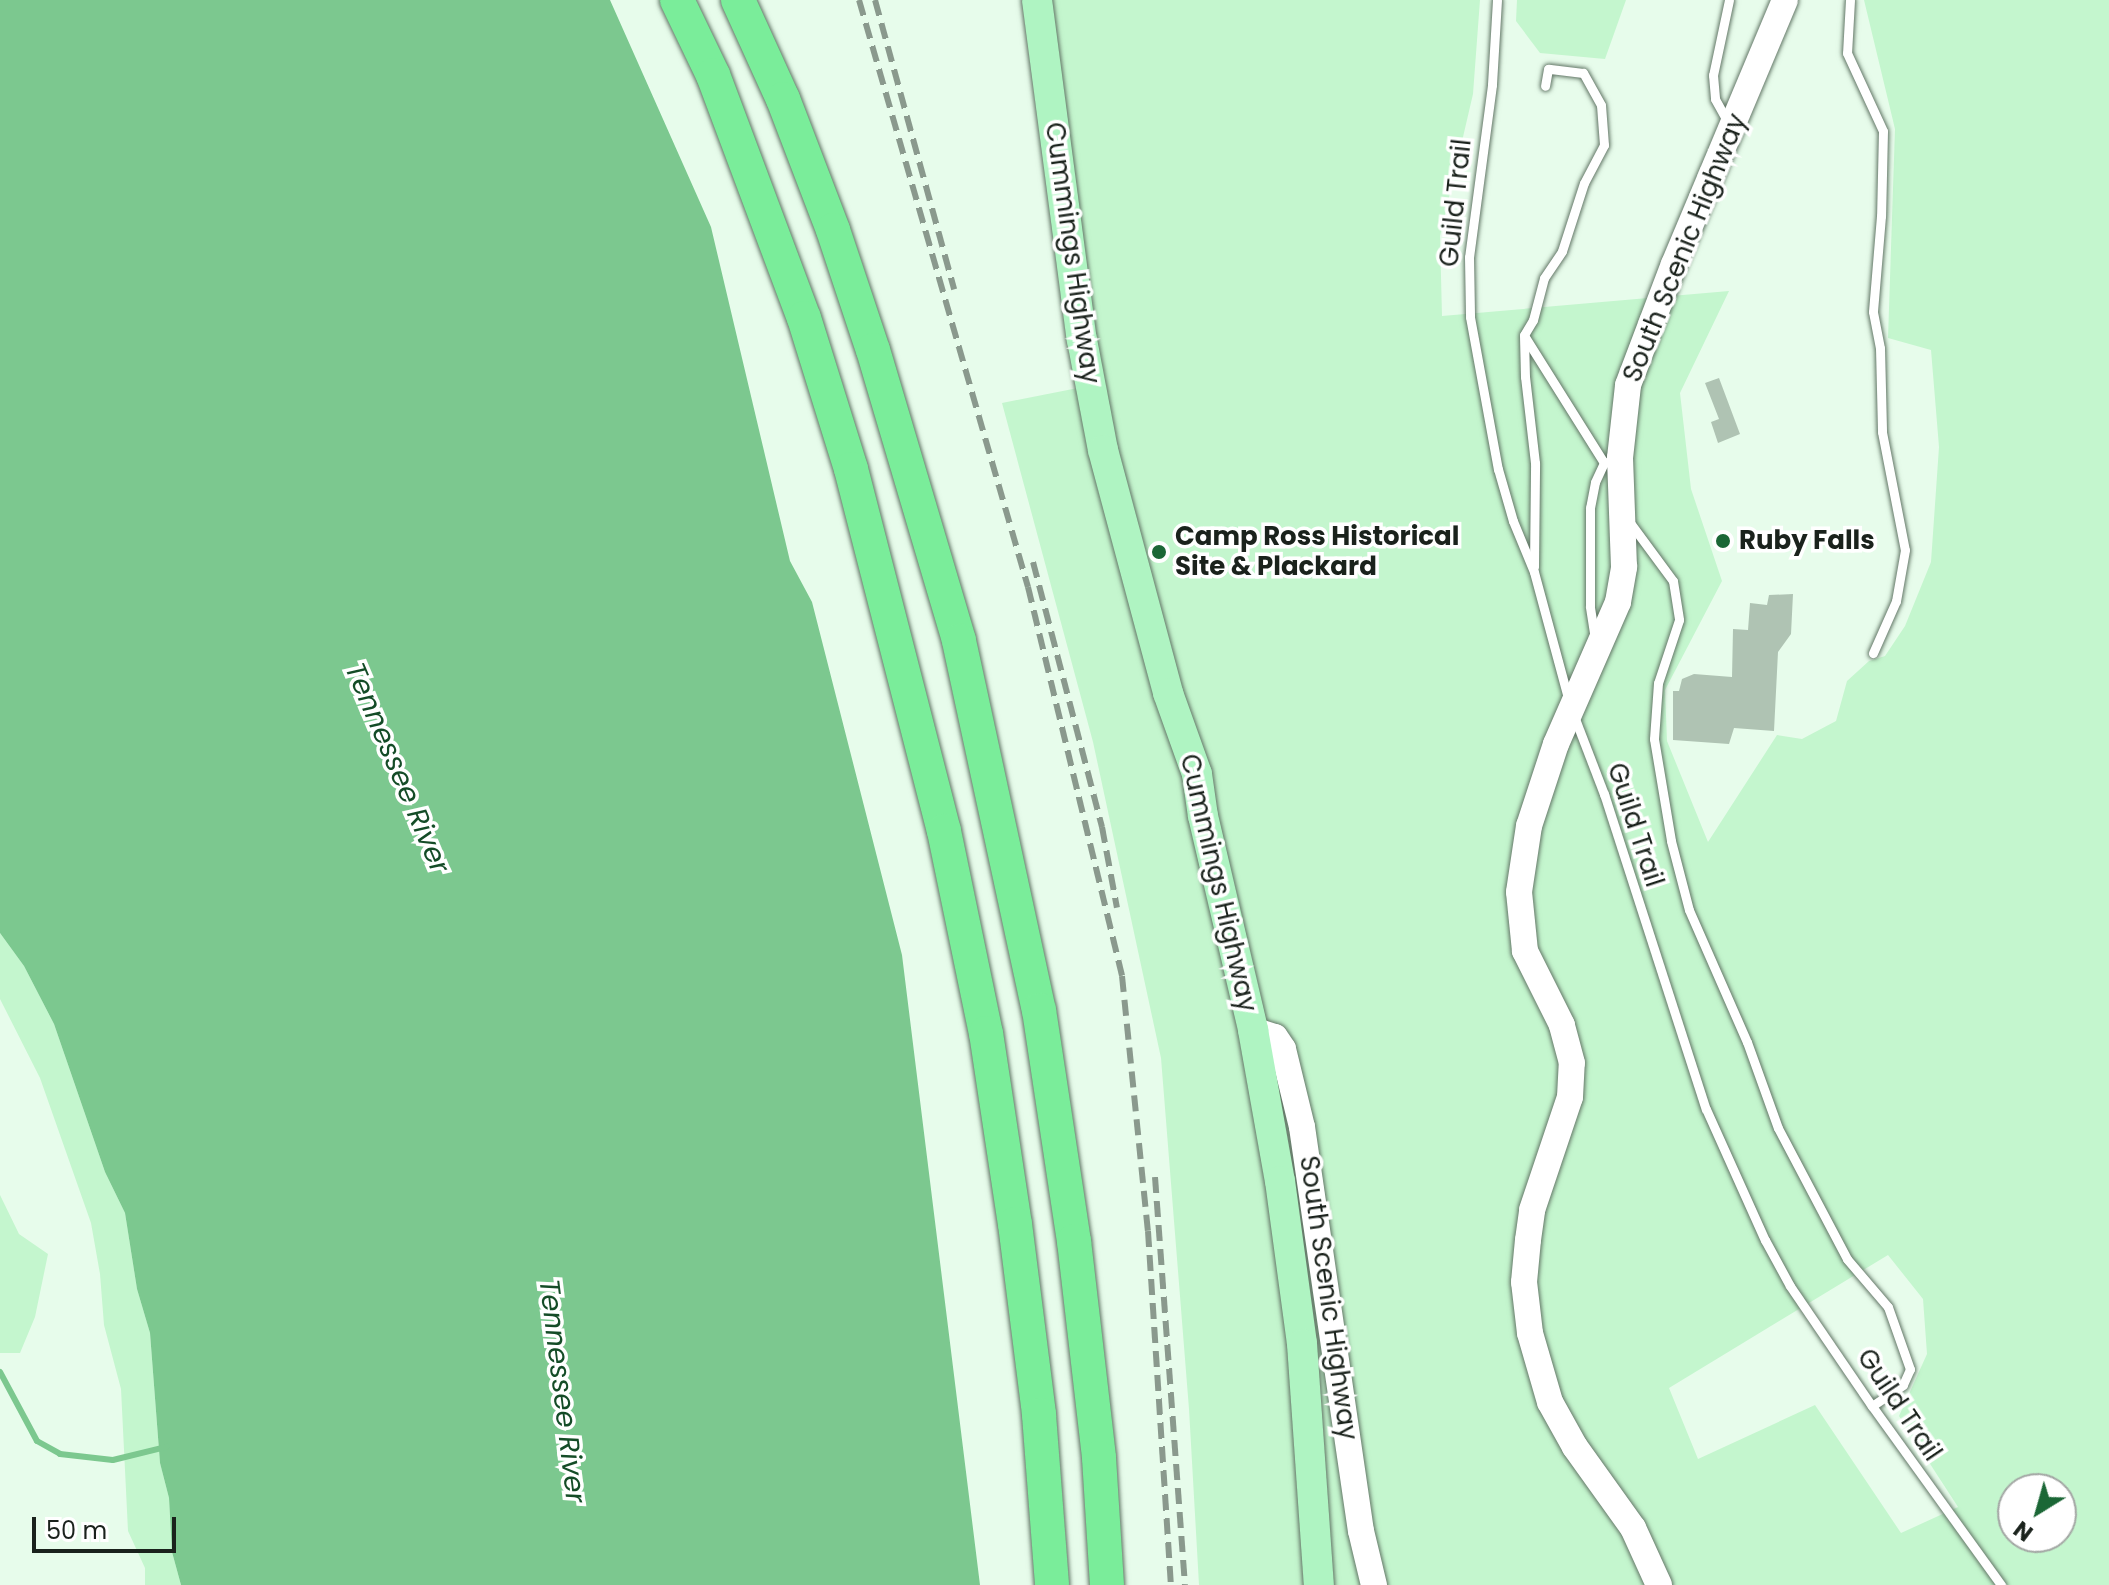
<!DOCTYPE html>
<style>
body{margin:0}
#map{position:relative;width:2109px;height:1585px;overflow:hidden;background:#e7fceb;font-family:Poppins,sans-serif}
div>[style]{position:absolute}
.green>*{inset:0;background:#c4f6ce}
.water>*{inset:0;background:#7cc88f}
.stream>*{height:6px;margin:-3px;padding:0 3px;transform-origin:3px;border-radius:3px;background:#7cc88f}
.building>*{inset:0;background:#afc3b3}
.roads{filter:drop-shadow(0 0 2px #637767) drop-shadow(0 0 2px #637767)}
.service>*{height:9px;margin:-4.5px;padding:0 4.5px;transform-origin:4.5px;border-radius:4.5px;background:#fff}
.secondary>*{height:26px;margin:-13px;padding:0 13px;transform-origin:13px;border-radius:13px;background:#fff}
.primary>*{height:30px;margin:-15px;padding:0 15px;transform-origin:15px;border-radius:15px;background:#aff4c2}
.motorway>*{height:34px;margin:-17px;padding:0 17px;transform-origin:17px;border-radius:17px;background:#7aed9a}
.rail>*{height:6px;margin-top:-3px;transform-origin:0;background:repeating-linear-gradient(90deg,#8a998d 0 16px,transparent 0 24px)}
.dots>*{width:22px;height:22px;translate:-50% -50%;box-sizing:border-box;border:4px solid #fff;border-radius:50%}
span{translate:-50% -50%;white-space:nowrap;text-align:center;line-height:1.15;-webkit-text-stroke:7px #fff;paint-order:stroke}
.street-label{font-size:26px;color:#1a221c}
.poi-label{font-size:26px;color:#1a221c;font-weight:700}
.left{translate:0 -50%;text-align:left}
.water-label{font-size:28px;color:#144c27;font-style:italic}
.north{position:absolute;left:1997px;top:1473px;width:80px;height:80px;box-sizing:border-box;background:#fff;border:2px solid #a3a7a4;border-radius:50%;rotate:217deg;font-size:22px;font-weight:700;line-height:32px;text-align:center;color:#1a221c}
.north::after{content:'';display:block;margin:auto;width:28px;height:36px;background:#1b6736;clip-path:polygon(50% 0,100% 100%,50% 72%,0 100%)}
.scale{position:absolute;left:32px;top:1517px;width:144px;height:36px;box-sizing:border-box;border:4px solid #1a221c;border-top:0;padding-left:10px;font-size:24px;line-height:28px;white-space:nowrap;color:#1a221c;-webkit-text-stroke:6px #fff;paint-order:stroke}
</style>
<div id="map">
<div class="green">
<i style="clip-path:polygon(evenodd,1044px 0,1480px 0,1473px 94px,1440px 236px,1442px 316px,1729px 291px,1680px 393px,1691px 489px,1722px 581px,1665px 690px,1667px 741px,1708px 842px,1777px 735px,1802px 739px,1836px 721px,1847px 681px,1869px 661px,1885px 656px,1905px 626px,1931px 562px,1939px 447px,1931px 350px,1888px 338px,1895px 129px,1864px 0,2109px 0,2109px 1585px,1199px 1585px,1189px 1409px,1161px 1058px,1093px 742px,1002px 403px,1103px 383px,1044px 0,1888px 1255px,1923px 1299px,1927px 1354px,1899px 1416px,1958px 1507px,1901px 1533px,1815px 1405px,1698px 1459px,1669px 1388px,1888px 1255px,1044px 0,2013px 1489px,2061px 1489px,2061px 1537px,2013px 1537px,2013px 1489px)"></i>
<i style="clip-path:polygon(1517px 0,1626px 0,1605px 59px,1540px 53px,1516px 21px)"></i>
<i style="clip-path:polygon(0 933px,24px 966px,54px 1024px,105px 1172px,125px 1213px,137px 1289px,150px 1333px,160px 1463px,169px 1498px,172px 1552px,181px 1585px,145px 1585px,145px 1568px,128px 1531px,121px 1389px,104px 1325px,100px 1274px,91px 1223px,40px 1078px,0 999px)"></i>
<i style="clip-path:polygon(0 1195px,19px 1234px,48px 1254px,35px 1317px,20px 1353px,0 1353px)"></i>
</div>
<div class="water">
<i style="clip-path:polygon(0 0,610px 0,711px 227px,790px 561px,812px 602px,902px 955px,980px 1585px,181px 1585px,172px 1552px,169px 1498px,160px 1463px,150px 1333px,137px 1289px,125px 1213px,105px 1172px,54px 1024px,24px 966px,0 933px)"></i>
</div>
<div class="stream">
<i style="left:0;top:1372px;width:78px;rotate:61.8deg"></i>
<i style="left:37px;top:1441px;width:26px;rotate:29deg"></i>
<i style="left:60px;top:1454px;width:53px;rotate:6.5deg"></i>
<i style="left:113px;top:1460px;width:55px;rotate:-13.8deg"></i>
</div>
<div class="building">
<i style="clip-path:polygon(1719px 378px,1740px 434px,1718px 443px,1711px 422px,1719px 419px,1705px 383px)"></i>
<i style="clip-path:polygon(1793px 594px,1791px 634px,1778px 652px,1774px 731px,1734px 728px,1729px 744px,1673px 740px,1673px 691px,1679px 691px,1682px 679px,1694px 674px,1732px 677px,1733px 629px,1748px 630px,1750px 603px,1767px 605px,1769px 595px)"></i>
</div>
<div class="roads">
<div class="service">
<i style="left:1497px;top:0;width:85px;rotate:93.4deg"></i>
<i style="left:1492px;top:85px;width:174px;rotate:97.6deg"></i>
<i style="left:1469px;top:257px;width:60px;rotate:89deg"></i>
<i style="left:1470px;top:317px;width:155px;rotate:79.6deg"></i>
<i style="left:1498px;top:469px;width:54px;rotate:73.9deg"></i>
<i style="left:1513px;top:521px;width:55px;rotate:67.6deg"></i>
<i style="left:1534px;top:572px;width:135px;rotate:74.9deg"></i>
<i style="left:1729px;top:0;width:77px;rotate:102deg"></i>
<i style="left:1713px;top:75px;width:24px;rotate:85deg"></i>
<i style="left:1715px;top:99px;width:29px;rotate:61deg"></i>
<i style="left:1850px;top:0;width:53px;rotate:93.2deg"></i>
<i style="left:1847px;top:53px;width:86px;rotate:65.2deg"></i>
<i style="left:1883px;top:131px;width:85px;rotate:91.3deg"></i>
<i style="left:1881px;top:216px;width:96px;rotate:94.8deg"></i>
<i style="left:1873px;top:312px;width:37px;rotate:79deg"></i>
<i style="left:1880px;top:348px;width:84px;rotate:88.6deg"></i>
<i style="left:1882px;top:432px;width:120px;rotate:79deg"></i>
<i style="left:1905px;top:550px;width:52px;rotate:100deg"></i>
<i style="left:1896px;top:601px;width:57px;rotate:113.9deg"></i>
<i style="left:1525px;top:337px;width:149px;rotate:57.9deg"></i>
<i style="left:1628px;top:520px;width:76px;rotate:53.6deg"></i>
<i style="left:1673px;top:581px;width:39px;rotate:81deg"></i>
<i style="left:1679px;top:620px;width:66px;rotate:108.4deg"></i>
<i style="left:1658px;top:683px;width:56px;rotate:94.1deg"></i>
<i style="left:1654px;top:739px;width:103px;rotate:80.5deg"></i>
<i style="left:1671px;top:841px;width:71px;rotate:75.4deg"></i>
<i style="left:1689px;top:910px;width:144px;rotate:66.3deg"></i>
<i style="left:1747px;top:1042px;width:91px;rotate:70.2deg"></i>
<i style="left:1778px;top:1128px;width:148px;rotate:62.2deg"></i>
<i style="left:1847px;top:1259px;width:63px;rotate:49.5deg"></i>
<i style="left:1888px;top:1307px;width:66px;rotate:70.5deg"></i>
<i style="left:1910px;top:1369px;width:17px;rotate:114deg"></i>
<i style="left:1903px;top:1385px;width:37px;rotate:146deg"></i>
<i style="left:1534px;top:567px;width:104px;rotate:-89.4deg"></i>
<i style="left:1535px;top:463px;width:87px;rotate:-96.6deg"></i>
<i style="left:1525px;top:377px;width:42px;rotate:-91.4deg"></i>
<i style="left:1524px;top:335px;width:17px;rotate:-59deg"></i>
<i style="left:1533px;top:320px;width:43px;rotate:-75.3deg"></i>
<i style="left:1544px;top:278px;width:32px;rotate:-56deg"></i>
<i style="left:1562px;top:251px;width:71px;rotate:-72.1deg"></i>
<i style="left:1584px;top:183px;width:43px;rotate:-62.2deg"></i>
<i style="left:1604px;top:145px;width:40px;rotate:-94.3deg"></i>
<i style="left:1601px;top:105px;width:37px;rotate:-119deg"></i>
<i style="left:1583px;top:73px;width:35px;rotate:-173deg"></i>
<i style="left:1548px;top:69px;width:17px;rotate:100deg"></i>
<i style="left:1595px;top:639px;width:33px;rotate:-99deg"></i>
<i style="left:1590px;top:606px;width:98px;rotate:-90deg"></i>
<i style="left:1590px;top:508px;width:26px;rotate:-79deg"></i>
<i style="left:1595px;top:482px;width:21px;rotate:-65deg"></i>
<i style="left:1604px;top:463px;width:15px;rotate:-16deg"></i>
<i style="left:1574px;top:716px;width:84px;rotate:69deg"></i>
<i style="left:1604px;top:794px;width:331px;rotate:72.1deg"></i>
<i style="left:1706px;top:1109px;width:144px;rotate:65.8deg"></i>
<i style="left:1765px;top:1240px;width:52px;rotate:61.5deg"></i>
<i style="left:1790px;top:1286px;width:145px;rotate:55.7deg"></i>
<i style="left:1872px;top:1406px;width:221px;rotate:54.2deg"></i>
</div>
<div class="secondary">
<i style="left:1253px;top:1030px;width:23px;rotate:18deg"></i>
<i style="left:1275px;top:1037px;width:14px;rotate:56deg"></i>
<i style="left:1283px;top:1049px;width:80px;rotate:76.3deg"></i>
<i style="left:1302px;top:1127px;width:408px;rotate:81.7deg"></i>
<i style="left:1361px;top:1531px;width:56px;rotate:76.5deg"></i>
<i style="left:1659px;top:1585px;width:63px;rotate:-114.5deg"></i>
<i style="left:1633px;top:1528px;width:100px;rotate:-125.6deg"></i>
<i style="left:1575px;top:1447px;width:51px;rotate:-119.1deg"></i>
<i style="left:1550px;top:1402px;width:72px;rotate:-106.2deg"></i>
<i style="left:1530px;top:1333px;width:51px;rotate:-96.7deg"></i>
<i style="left:1524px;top:1282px;width:42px;rotate:-84.6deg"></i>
<i style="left:1528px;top:1240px;width:30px;rotate:-82deg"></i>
<i style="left:1532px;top:1210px;width:119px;rotate:-71.4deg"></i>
<i style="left:1570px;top:1097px;width:34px;rotate:-87deg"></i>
<i style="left:1572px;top:1063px;width:39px;rotate:-105deg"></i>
<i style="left:1562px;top:1025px;width:83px;rotate:-116.6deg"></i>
<i style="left:1525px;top:951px;width:59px;rotate:-95.8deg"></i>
<i style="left:1519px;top:892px;width:67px;rotate:-81.4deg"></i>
<i style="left:1529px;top:826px;width:86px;rotate:-71.8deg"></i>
<i style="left:1556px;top:744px;width:155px;rotate:-66.4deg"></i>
<i style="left:1618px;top:602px;width:36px;rotate:-80deg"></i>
<i style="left:1624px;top:567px;width:109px;rotate:-92.1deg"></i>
<i style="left:1620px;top:458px;width:73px;rotate:-83.7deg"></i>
<i style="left:1628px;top:385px;width:129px;rotate:-69.2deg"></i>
<i style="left:1674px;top:264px;width:286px;rotate:-67.2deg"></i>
</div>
<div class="primary">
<i style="left:1037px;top:0;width:343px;rotate:82.5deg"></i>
<i style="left:1082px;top:340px;width:112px;rotate:79.2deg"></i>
<i style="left:1103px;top:450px;width:252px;rotate:75deg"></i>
<i style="left:1168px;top:693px;width:86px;rotate:70.3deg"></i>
<i style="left:1197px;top:774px;width:42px;rotate:81.9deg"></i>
<i style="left:1203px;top:816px;width:220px;rotate:76.8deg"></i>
<i style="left:1253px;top:1030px;width:153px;rotate:79.9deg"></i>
<i style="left:1280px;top:1181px;width:164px;rotate:82.3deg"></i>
<i style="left:1302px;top:1344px;width:242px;rotate:86deg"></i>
</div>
<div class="motorway">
<i style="left:677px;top:0;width:83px;rotate:64.4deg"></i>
<i style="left:713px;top:75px;width:259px;rotate:69.5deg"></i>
<i style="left:804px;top:318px;width:158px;rotate:72.7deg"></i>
<i style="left:851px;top:469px;width:374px;rotate:75.6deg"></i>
<i style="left:944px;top:831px;width:206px;rotate:78.3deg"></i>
<i style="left:986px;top:1033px;width:193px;rotate:81.4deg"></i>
<i style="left:1015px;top:1224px;width:193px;rotate:82.8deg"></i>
<i style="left:1039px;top:1415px;width:170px;rotate:85.6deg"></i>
<i style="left:738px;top:0;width:109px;rotate:65.6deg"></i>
<i style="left:783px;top:99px;width:140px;rotate:69.1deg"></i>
<i style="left:833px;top:230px;width:126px;rotate:71.6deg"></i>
<i style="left:873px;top:350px;width:303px;rotate:73.5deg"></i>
<i style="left:959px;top:641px;width:378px;rotate:77.8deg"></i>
<i style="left:1039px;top:1010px;width:234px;rotate:81.4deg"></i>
<i style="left:1074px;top:1241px;width:218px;rotate:83.4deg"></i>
<i style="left:1099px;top:1458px;width:127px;rotate:86.4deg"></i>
</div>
</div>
<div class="rail">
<i style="left:859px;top:0;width:611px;rotate:73.94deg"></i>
<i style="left:1028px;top:587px;width:400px;rotate:76.4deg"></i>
<i style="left:1122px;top:976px;width:256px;rotate:84.2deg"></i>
<i style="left:1148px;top:1231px;width:355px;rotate:86.3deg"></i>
<i style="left:875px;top:0;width:300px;rotate:74.7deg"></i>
<i style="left:1033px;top:562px;width:274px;rotate:75.4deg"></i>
<i style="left:1102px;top:827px;width:82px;rotate:79.5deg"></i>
<i style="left:1155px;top:1177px;width:409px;rotate:85.8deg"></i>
</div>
<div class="dots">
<i style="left:1723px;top:541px;background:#1b6736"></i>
<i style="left:1159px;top:552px;background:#1b6736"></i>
</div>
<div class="street-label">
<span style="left:1456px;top:203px;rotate:-84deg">Guild Trail</span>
<span style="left:1685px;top:248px;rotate:-68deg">South Scenic Highway</span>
<span style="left:1072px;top:253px;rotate:82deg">Cummings Highway</span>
<span style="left:1635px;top:825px;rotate:72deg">Guild Trail</span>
<span style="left:1218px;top:883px;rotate:77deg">Cummings Highway</span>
<span style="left:1328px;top:1298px;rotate:82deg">South Scenic Highway</span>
<span style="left:1899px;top:1405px;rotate:56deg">Guild Trail</span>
</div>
<div class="poi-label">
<span class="left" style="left:1175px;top:552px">Camp Ross Historical<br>Site &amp; Plackard</span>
<span class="left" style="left:1739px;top:541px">Ruby Falls</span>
</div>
<div class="water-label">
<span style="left:397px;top:768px;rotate:67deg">Tennessee River</span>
<span style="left:562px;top:1391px;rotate:83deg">Tennessee River</span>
</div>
<div class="north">N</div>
<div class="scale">50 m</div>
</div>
